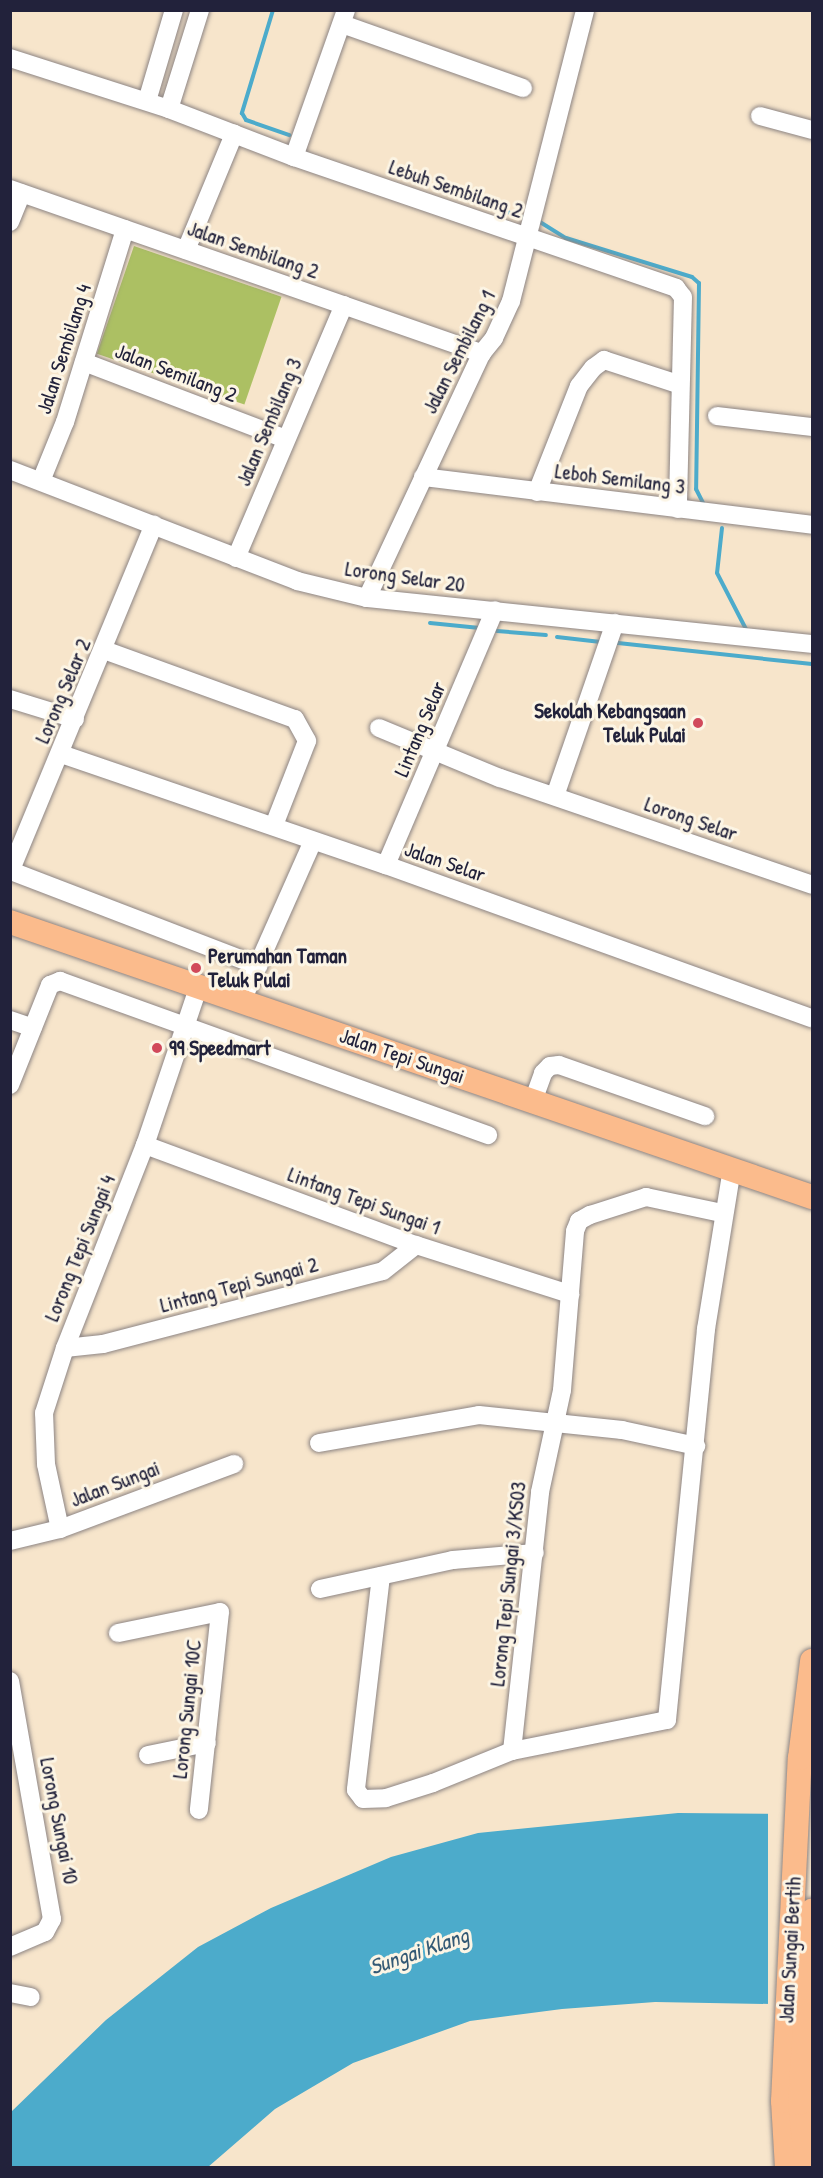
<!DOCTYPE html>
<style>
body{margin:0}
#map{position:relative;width:823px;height:2178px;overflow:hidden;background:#f7e5cb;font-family:"Patrick Hand",sans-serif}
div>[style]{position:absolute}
.green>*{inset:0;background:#acc063;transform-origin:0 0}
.water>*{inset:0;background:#4cabcb}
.pier>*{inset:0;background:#f7e5cb;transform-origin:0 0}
.stream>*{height:4px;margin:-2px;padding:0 2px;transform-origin:2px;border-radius:2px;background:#4cabcb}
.roads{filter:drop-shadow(0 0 2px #8c8483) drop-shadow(0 0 2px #8c8483)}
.minor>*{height:18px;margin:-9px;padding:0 9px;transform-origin:9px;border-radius:9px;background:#fff}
.major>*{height:24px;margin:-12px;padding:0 12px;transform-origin:12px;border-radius:12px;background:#fbbb8c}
.dots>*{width:16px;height:16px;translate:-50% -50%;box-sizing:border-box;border:3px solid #fcf5e5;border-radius:50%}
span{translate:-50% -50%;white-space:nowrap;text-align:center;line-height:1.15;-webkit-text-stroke:6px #fcf5e5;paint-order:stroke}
.street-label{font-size:21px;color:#22223b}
.poi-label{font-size:21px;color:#22223b;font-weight:700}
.right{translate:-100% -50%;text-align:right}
.left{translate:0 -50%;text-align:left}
.water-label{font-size:22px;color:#335975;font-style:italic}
.frame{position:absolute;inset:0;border:12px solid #22223b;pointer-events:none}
</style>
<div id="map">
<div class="green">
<i style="left:134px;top:246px;width:156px;height:114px;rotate:19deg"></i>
</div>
<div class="water">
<i style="clip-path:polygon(678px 1813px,812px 1814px,771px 2004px,655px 2002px,562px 2009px,470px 2021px,353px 2063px,275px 2109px,208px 2167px,11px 2168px,11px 2112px,106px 2020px,198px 1947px,271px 1908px,391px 1857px,478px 1833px)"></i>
</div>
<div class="pier">
<i style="left:768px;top:1811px;width:44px;height:195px"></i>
</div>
<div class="stream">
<i style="left:273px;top:10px;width:108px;rotate:106.8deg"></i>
<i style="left:242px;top:113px;width:8px;rotate:60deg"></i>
<i style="left:246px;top:120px;width:46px;rotate:19.2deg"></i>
<i style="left:504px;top:211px;width:23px;rotate:18deg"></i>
<i style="left:540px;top:222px;width:31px;rotate:32deg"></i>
<i style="left:566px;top:238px;width:132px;rotate:17.2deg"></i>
<i style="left:692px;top:277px;width:9px;rotate:41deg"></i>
<i style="left:699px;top:283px;width:206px;rotate:90.8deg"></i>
<i style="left:696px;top:489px;width:18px;rotate:63deg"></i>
<i style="left:722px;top:528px;width:45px;rotate:96.3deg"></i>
<i style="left:717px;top:573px;width:65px;rotate:62.7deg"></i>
<i style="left:430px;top:623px;width:50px;rotate:5.7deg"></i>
<i style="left:497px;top:631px;width:49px;rotate:4.7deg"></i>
<i style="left:557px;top:637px;width:44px;rotate:6.5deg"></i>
<i style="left:618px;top:643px;width:195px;rotate:6.2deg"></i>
</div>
<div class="roads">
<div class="minor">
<i style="left:342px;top:24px;width:192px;rotate:19.5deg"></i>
<i style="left:10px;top:58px;width:167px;rotate:17.8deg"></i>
<i style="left:169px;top:109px;width:134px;rotate:21deg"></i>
<i style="left:294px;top:157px;width:404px;rotate:18.9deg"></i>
<i style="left:676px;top:288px;width:11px;rotate:52deg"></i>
<i style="left:683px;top:297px;width:212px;rotate:91.4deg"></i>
<i style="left:147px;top:101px;width:95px;rotate:-73.5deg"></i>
<i style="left:169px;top:109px;width:104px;rotate:-72.6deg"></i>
<i style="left:760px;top:116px;width:54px;rotate:15.1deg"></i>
<i style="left:294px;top:157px;width:156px;rotate:-70.5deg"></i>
<i style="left:10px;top:189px;width:500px;rotate:19.2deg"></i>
<i style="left:10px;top:222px;width:31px;rotate:-68deg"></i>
<i style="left:186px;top:250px;width:126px;rotate:-67.5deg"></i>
<i style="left:84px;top:362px;width:216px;rotate:20.9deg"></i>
<i style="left:717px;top:416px;width:96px;rotate:6.6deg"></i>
<i style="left:10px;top:470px;width:308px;rotate:21.1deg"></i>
<i style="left:297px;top:581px;width:72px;rotate:13.7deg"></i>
<i style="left:367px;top:598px;width:447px;rotate:5.9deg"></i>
<i style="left:423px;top:477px;width:392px;rotate:7deg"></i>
<i style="left:41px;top:481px;width:64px;rotate:-67.9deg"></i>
<i style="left:65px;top:422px;width:202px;rotate:-72.7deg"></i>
<i style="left:537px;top:492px;width:114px;rotate:-68.4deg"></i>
<i style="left:579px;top:386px;width:23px;rotate:-52deg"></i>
<i style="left:593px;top:368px;width:14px;rotate:-36deg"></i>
<i style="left:604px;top:360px;width:78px;rotate:18deg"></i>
<i style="left:236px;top:558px;width:275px;rotate:-66.9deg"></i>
<i style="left:367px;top:598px;width:271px;rotate:-64.9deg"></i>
<i style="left:482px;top:353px;width:19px;rotate:-51deg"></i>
<i style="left:494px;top:338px;width:41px;rotate:-65.3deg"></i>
<i style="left:511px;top:301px;width:300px;rotate:-75.7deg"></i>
<i style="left:104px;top:650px;width:203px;rotate:19.9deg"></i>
<i style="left:295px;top:719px;width:25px;rotate:61deg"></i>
<i style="left:307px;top:741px;width:90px;rotate:111.4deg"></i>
<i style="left:10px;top:699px;width:68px;rotate:17.1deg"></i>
<i style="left:379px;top:728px;width:131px;rotate:22.5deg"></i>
<i style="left:500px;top:778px;width:330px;rotate:18.9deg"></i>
<i style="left:61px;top:754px;width:343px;rotate:18.9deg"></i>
<i style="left:386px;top:865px;width:453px;rotate:19.8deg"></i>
<i style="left:555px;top:796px;width:183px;rotate:-70.9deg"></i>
<i style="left:386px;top:865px;width:277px;rotate:-66.9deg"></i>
<i style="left:11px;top:871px;width:265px;rotate:21deg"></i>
<i style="left:10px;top:872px;width:376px;rotate:-67.5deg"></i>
<i style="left:242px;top:1001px;width:175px;rotate:-66.1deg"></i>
<i style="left:10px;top:1020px;width:24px;rotate:19deg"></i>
<i style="left:10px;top:1085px;width:108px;rotate:-68.2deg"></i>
<i style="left:50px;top:985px;width:11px;rotate:-22deg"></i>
<i style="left:60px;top:981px;width:455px;rotate:19.8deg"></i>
<i style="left:533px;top:1101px;width:30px;rotate:-70deg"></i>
<i style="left:543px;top:1073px;width:10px;rotate:-45deg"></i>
<i style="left:550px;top:1066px;width:9px;rotate:-6deg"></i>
<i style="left:559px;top:1065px;width:155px;rotate:19.3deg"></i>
<i style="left:145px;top:1145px;width:289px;rotate:20.3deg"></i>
<i style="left:416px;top:1245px;width:162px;rotate:17.7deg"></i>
<i style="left:65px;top:1348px;width:38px;rotate:-6deg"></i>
<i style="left:103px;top:1344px;width:289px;rotate:-14.6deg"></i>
<i style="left:383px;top:1271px;width:42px;rotate:-38.2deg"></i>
<i style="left:319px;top:1443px;width:162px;rotate:-9.9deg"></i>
<i style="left:479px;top:1415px;width:144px;rotate:6deg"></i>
<i style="left:622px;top:1430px;width:76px;rotate:12.2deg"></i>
<i style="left:60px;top:1529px;width:66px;rotate:-102.2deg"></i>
<i style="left:46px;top:1464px;width:51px;rotate:-92.2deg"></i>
<i style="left:44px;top:1413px;width:68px;rotate:-72.1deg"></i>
<i style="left:65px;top:1348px;width:218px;rotate:-68.5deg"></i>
<i style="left:145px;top:1145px;width:166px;rotate:-71.3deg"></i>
<i style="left:10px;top:1541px;width:51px;rotate:-13.5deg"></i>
<i style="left:60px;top:1529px;width:186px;rotate:-20.5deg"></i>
<i style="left:381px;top:1576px;width:215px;rotate:96.7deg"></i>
<i style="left:356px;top:1790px;width:11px;rotate:52deg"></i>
<i style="left:363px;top:1799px;width:23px;rotate:-2deg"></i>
<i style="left:386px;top:1798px;width:49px;rotate:-17.7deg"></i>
<i style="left:433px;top:1783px;width:85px;rotate:-22.1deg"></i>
<i style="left:512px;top:1751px;width:158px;rotate:-11.3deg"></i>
<i style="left:667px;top:1720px;width:393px;rotate:-84.3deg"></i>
<i style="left:706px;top:1329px;width:162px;rotate:-80.8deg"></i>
<i style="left:320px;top:1589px;width:136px;rotate:-12.3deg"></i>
<i style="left:453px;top:1560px;width:82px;rotate:-4.9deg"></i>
<i style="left:118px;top:1633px;width:104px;rotate:-11.6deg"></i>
<i style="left:220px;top:1612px;width:199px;rotate:96.1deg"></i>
<i style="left:10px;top:1681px;width:242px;rotate:80deg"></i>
<i style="left:52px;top:1919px;width:15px;rotate:118deg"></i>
<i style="left:45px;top:1932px;width:38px;rotate:157deg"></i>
<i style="left:512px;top:1751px;width:261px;rotate:-83.8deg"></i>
<i style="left:540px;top:1492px;width:104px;rotate:-77.8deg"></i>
<i style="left:562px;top:1390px;width:160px;rotate:-85.3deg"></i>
<i style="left:575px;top:1231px;width:11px;rotate:-68deg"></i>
<i style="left:579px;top:1221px;width:13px;rotate:-29deg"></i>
<i style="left:590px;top:1215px;width:59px;rotate:-17.8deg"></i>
<i style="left:646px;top:1197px;width:78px;rotate:11.9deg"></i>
<i style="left:148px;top:1755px;width:60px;rotate:-11.5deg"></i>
<i style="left:10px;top:1993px;width:21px;rotate:11deg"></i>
</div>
<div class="major">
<i style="left:10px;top:922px;width:848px;rotate:18.93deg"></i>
<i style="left:787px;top:2168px;width:67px;rotate:-93.4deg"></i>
<i style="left:783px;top:2101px;width:343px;rotate:-87.2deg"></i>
<i style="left:800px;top:1758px;width:98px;rotate:-82.9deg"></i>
<i style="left:807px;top:2168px;width:65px;rotate:-96.1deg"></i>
<i style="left:800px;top:2103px;width:193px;rotate:-86.4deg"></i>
</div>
</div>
<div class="dots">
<i style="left:698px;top:723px;background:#d1495b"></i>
<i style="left:196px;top:968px;background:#d1495b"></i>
<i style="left:157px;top:1048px;background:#d1495b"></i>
</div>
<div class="street-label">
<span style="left:456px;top:189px;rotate:19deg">Lebuh Sembilang 2</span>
<span style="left:253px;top:250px;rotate:19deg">Jalan Sembilang 2</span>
<span style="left:64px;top:349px;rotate:-72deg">Jalan Sembilang 4</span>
<span style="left:459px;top:352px;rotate:-63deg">Jalan Sembilang 1</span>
<span style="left:176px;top:373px;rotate:21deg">Jalan Semilang 2</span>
<span style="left:269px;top:422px;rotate:-67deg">Jalan Sembilang 3</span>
<span style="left:620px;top:479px;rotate:7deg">Leboh Semilang 3</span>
<span style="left:405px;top:577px;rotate:8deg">Lorong Selar 20</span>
<span style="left:63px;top:691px;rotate:-67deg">Lorong Selar 2</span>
<span style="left:420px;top:729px;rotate:-67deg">Lintang Selar</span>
<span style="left:691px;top:819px;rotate:19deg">Lorong Selar</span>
<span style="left:445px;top:862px;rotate:19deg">Jalan Selar</span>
<span style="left:402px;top:1056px;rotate:19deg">Jalan Tepi Sungai</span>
<span style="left:364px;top:1201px;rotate:20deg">Lintang Tepi Sungai 1</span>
<span style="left:80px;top:1248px;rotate:-68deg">Lorong Tepi Sungai 4</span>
<span style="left:239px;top:1285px;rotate:-15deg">Lintang Tepi Sungai 2</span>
<span style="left:115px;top:1484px;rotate:-21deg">Jalan Sungai</span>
<span style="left:508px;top:1584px;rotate:-84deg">Lorong Tepi Sungai 3/KS03</span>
<span style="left:187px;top:1709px;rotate:-84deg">Lorong Sungai 10C</span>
<span style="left:59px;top:1821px;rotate:79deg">Lorong Sungai 10</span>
<span style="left:790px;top:1950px;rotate:-87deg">Jalan Sungai Bertih</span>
</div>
<div class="poi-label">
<span class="right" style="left:686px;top:723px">Sekolah Kebangsaan<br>Teluk Pulai</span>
<span class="left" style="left:208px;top:968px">Perumahan Taman<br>Teluk Pulai</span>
<span class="left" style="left:169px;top:1048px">99 Speedmart</span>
</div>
<div class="water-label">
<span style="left:419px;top:1951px;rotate:-19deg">Sungai Klang</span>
</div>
<div class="frame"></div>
</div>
